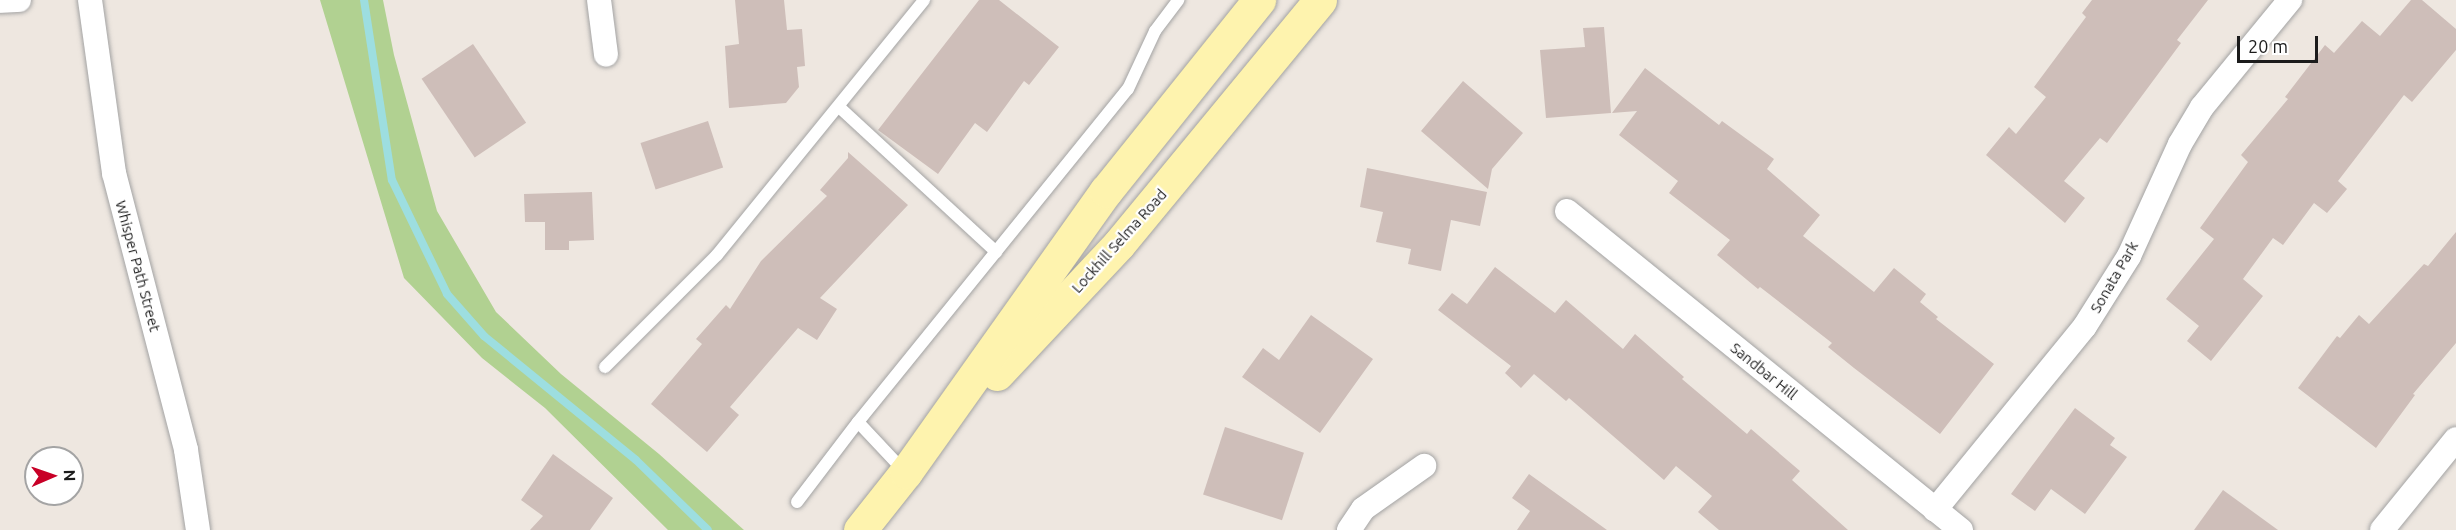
<!DOCTYPE html>
<style>
body{margin:0}
#map{position:relative;width:2456px;height:530px;overflow:hidden;background:#eee7e0;font-family:Ubuntu,sans-serif}
div>[style]{position:absolute}
.forest>*{inset:0;background:#b1d191}
.stream>*{height:8px;margin:-4px;padding:0 4px;transform-origin:4px;border-radius:4px;background:#9ddee0}
.building>*{inset:0;background:#cebeb9;transform-origin:0 0}
.roads{filter:drop-shadow(0 0 2px #a3a3a3) drop-shadow(0 0 2px #a3a3a3)}
.lane>*{height:12px;margin:-6px;padding:0 6px;transform-origin:6px;border-radius:6px;background:#fff}
.street>*{height:24px;margin:-12px;padding:0 12px;transform-origin:12px;border-radius:12px;background:#fff}
.secondary>*{height:33px;margin:-16.5px;padding:0 16.5px;transform-origin:16.5px;border-radius:16.5px;background:#fef3ae}
span{translate:-50% -50%;white-space:nowrap;text-align:center;line-height:1.15;-webkit-text-stroke:4.5px #fff;paint-order:stroke}
.street-label{font-size:15px;color:#1c1c1c}
.north{position:absolute;left:24px;top:446px;width:60px;height:60px;box-sizing:border-box;background:#fff;border:2px solid #a4a4a4;border-radius:50%;rotate:88deg;font-size:16px;font-weight:700;line-height:24px;text-align:center;color:#1c1c1c}
.north::after{content:'';display:block;margin:auto;width:21px;height:27px;background:#c80027;clip-path:polygon(50% 0,100% 100%,50% 72%,0 100%)}
.scale{position:absolute;left:2237px;top:36px;width:81px;height:27px;box-sizing:border-box;border:3px solid #1c1c1c;border-top:0;padding-left:8px;font-size:18px;line-height:21px;white-space:nowrap;color:#1c1c1c;-webkit-text-stroke:4px #fff;paint-order:stroke}
</style>
<div id="map">
<div class="forest">
<i style="clip-path:polygon(320px 0,383px 0,394px 55px,437px 211px,496px 312px,561px 374px,659px 454px,744px 530px,668px 530px,545px 408px,482px 358px,404px 278px)"></i>
</div>
<div class="stream">
<i style="left:364px;top:0;width:182px;rotate:81.2deg"></i>
<i style="left:392px;top:180px;width:127px;rotate:64.2deg"></i>
<i style="left:447px;top:294px;width:56px;rotate:48.6deg"></i>
<i style="left:484px;top:336px;width:196px;rotate:39.2deg"></i>
<i style="left:636px;top:460px;width:100px;rotate:44.2deg"></i>
</div>
<div class="building">
<i style="clip-path:polygon(735px 0,784px 0,787px 30px,802px 29px,805px 66px,797px 67px,799px 87px,786px 103px,729px 108px,725px 46px,739px 44px)"></i>
<i style="clip-path:polygon(979px 0,999px 0,1059px 47px,1029px 85px,1024px 81px,987px 132px,975px 123px,938px 174px,878px 130px)"></i>
<i style="clip-path:polygon(2092px 0,2208px 0,2177px 40px,2181px 43px,2107px 143px,2100px 138px,2064px 181px,2085px 198px,2065px 223px,1986px 155px,2009px 127px,2016px 134px,2046px 97px,2034px 87px,2086px 17px,2082px 13px)"></i>
<i style="clip-path:polygon(2411px 0,2422px 0,2456px 29px,2456px 50px,2412px 102px,2404px 95px,2338px 181px,2347px 189px,2327px 213px,2314px 203px,2283px 245px,2273px 238px,2243px 279px,2263px 296px,2211px 361px,2187px 341px,2199px 326px,2166px 299px,2214px 239px,2200px 228px,2248px 162px,2241px 155px,2288px 99px,2285px 97px,2325px 45px,2334px 53px,2362px 21px,2380px 36px)"></i>
<i style="clip-path:polygon(1604px 27px,1611px 113px,1546px 118px,1540px 50px,1585px 47px,1583px 28px)"></i>
<i style="left:473px;top:44px;width:95px;height:62px;rotate:56deg"></i>
<i style="clip-path:polygon(1645px 68px,1719px 125px,1722px 121px,1774px 159px,1767px 169px,1820px 215px,1803px 236px,1874px 292px,1894px 268px,1926px 294px,1920px 302px,1938px 317px,1936px 319px,1994px 364px,1940px 434px,1854px 368px,1828px 347px,1832px 343px,1760px 287px,1758px 289px,1717px 255px,1730px 240px,1669px 193px,1678px 181px,1619px 135px,1637px 111px,1612px 113px)"></i>
<i style="clip-path:polygon(1463px 81px,1523px 133px,1492px 169px,1488px 189px,1421px 131px)"></i>
<i style="left:708px;top:121px;width:49px;height:71px;rotate:72deg"></i>
<i style="clip-path:polygon(848px 152px,908px 205px,820px 298px,837px 309px,817px 340px,798px 328px,730px 407px,739px 415px,707px 452px,651px 404px,702px 344px,696px 339px,726px 305px,730px 309px,761px 261px,827px 196px,820px 190px,848px 158px)"></i>
<i style="clip-path:polygon(1367px 168px,1487px 192px,1480px 226px,1451px 220px,1441px 271px,1408px 264px,1411px 249px,1376px 242px,1383px 212px,1360px 207px)"></i>
<i style="clip-path:polygon(592px 192px,594px 240px,569px 241px,569px 250px,545px 250px,545px 222px,525px 222px,524px 194px)"></i>
<i style="clip-path:polygon(2456px 232px,2456px 343px,2413px 394px,2415px 395px,2376px 448px,2298px 388px,2337px 336px,2340px 338px,2359px 315px,2369px 324px,2424px 264px,2428px 266px)"></i>
<i style="clip-path:polygon(1495px 267px,1555px 313px,1566px 300px,1623px 349px,1635px 334px,1684px 377px,1682px 379px,1747px 434px,1751px 429px,1800px 471px,1792px 480px,1848px 530px,1719px 530px,1698px 512px,1712px 496px,1676px 466px,1664px 480px,1569px 398px,1566px 401px,1534px 374px,1521px 388px,1505px 373px,1511px 366px,1438px 310px,1452px 293px,1467px 304px)"></i>
<i style="clip-path:polygon(1311px 315px,1373px 359px,1320px 433px,1242px 377px,1263px 348px,1279px 360px)"></i>
<i style="clip-path:polygon(2075px 408px,2115px 438px,2110px 445px,2127px 457px,2085px 514px,2051px 489px,2035px 511px,2011px 494px)"></i>
<i style="left:1225px;top:427px;width:83px;height:71px;rotate:18deg"></i>
<i style="clip-path:polygon(553px 454px,613px 498px,590px 530px,530px 530px,543px 516px,521px 500px)"></i>
<i style="clip-path:polygon(1529px 474px,1607px 530px,1517px 530px,1530px 511px,1512px 498px)"></i>
<i style="clip-path:polygon(2223px 490px,2278px 530px,2194px 530px)"></i>
</div>
<div class="roads">
<div class="lane">
<i style="left:839px;top:107px;width:214px;rotate:42.7deg"></i>
<i style="left:605px;top:367px;width:158px;rotate:-45deg"></i>
<i style="left:717px;top:255px;width:328px;rotate:-50.9deg"></i>
<i style="left:904px;top:471px;width:67px;rotate:-133.2deg"></i>
<i style="left:858px;top:422px;width:429px;rotate:-51deg"></i>
<i style="left:1128px;top:89px;width:64px;rotate:-65deg"></i>
<i style="left:1155px;top:31px;width:39px;rotate:-53deg"></i>
<i style="left:797px;top:502px;width:101px;rotate:-52.7deg"></i>
</div>
<div class="street">
<i style="left:90px;top:0;width:175px;rotate:82.1deg"></i>
<i style="left:114px;top:173px;width:286px;rotate:75.4deg"></i>
<i style="left:186px;top:450px;width:81px;rotate:81.5deg"></i>
<i style="left:599px;top:0;width:55px;rotate:82.7deg"></i>
<i style="left:0;top:1px;width:19px;rotate:-3deg"></i>
<i style="left:1567px;top:211px;width:507px;rotate:39deg"></i>
<i style="left:1935px;top:510px;width:237px;rotate:-50.8deg"></i>
<i style="left:2085px;top:326px;width:83px;rotate:-57.8deg"></i>
<i style="left:2129px;top:256px;width:123px;rotate:-65.5deg"></i>
<i style="left:2180px;top:144px;width:43px;rotate:-59.3deg"></i>
<i style="left:2202px;top:107px;width:139px;rotate:-50.6deg"></i>
<i style="left:1349px;top:530px;width:25px;rotate:-56deg"></i>
<i style="left:1363px;top:509px;width:75px;rotate:-35.2deg"></i>
<i style="left:2382px;top:530px;width:117px;rotate:-50.9deg"></i>
</div>
<div class="secondary">
<i style="left:997px;top:374px;width:178px;rotate:-46.8deg"></i>
<i style="left:1119px;top:244px;width:316px;rotate:-50.5deg"></i>
<i style="left:860px;top:530px;width:74px;rotate:-51.6deg"></i>
<i style="left:906px;top:472px;width:345px;rotate:-54.6deg"></i>
<i style="left:1106px;top:191px;width:245px;rotate:-51.3deg"></i>
</div>
</div>
<div class="street-label">
<span style="left:1119px;top:241px;rotate:-48deg">Lockhill Selma Road</span>
<span style="left:138px;top:266px;rotate:75deg">Whisper Path Street</span>
<span style="left:2114px;top:277px;rotate:-60deg">Sonata Park</span>
<span style="left:1764px;top:371px;rotate:39deg">Sandbar Hill</span>
</div>
<div class="north">N</div>
<div class="scale">20 m</div>
</div>
